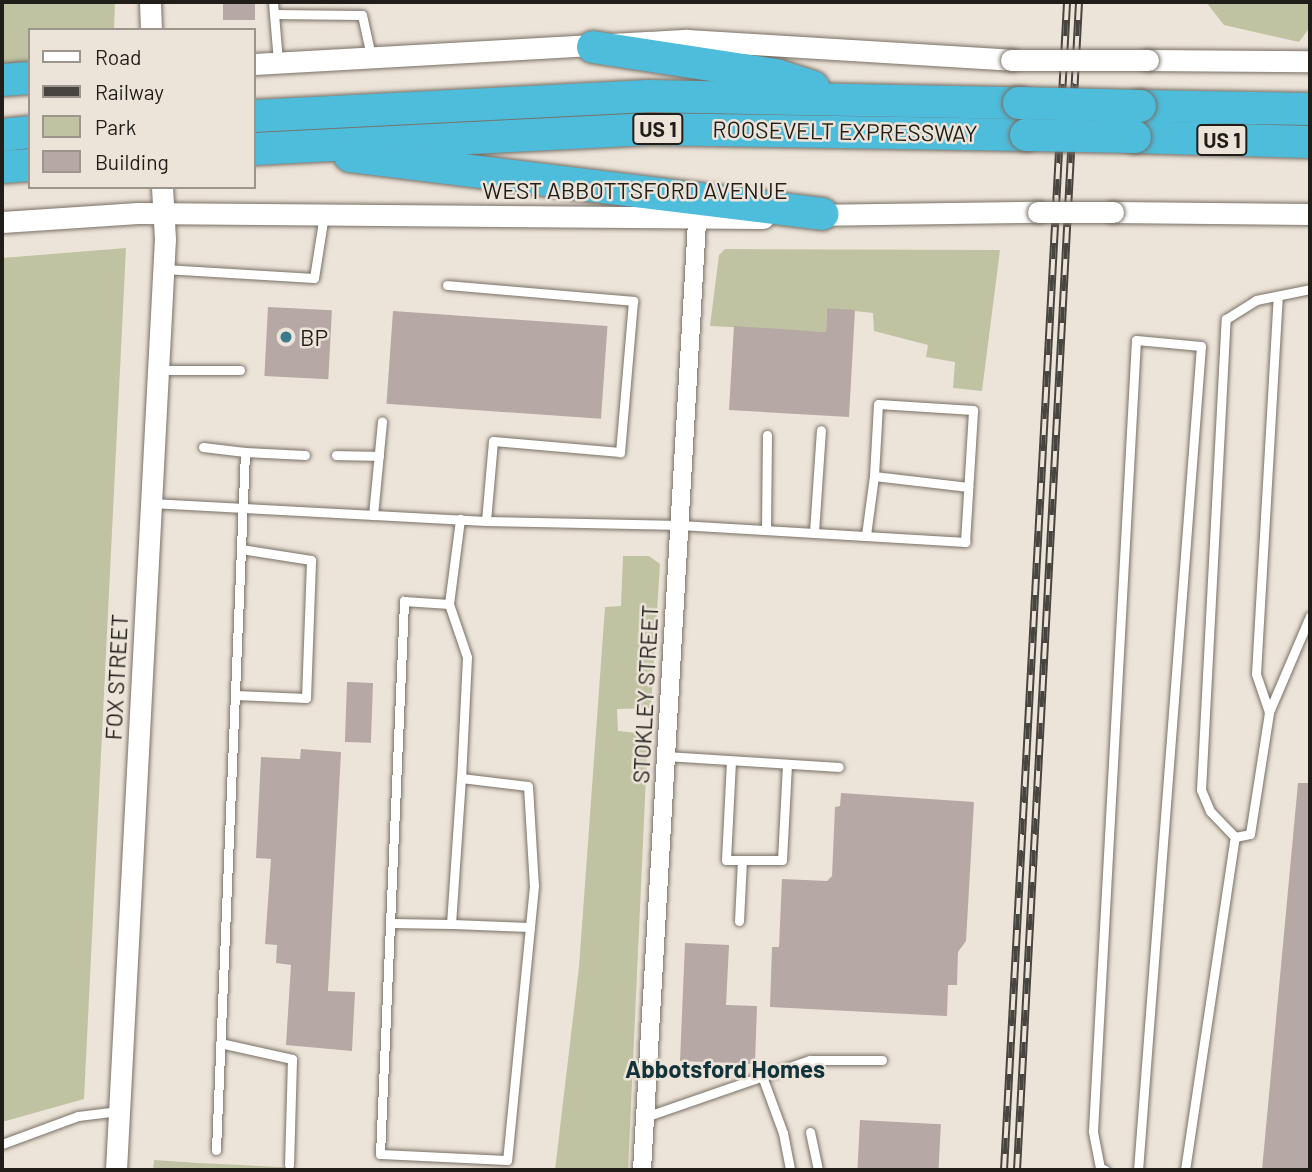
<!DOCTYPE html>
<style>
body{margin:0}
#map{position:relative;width:1312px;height:1172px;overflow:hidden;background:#ede4d9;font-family:Barlow,sans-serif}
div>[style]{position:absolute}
.green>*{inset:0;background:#c0c3a1}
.building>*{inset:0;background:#b6a8a4;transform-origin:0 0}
.roads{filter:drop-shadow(0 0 2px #787066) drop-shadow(0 0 2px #787066)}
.service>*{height:9px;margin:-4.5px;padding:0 4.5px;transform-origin:4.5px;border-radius:4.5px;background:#fff}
.minor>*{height:18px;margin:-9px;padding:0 9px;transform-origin:9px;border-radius:9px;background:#fff}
.tertiary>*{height:21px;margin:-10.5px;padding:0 10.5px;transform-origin:10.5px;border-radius:10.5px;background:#fff}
.motorway>*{height:32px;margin:-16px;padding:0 16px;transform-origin:16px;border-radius:16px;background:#4ebcdb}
.rail>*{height:8px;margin-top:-4px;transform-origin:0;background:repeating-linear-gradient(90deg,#ede4d9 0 16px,#48443f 0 32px);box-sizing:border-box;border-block:2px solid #48443f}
.bridges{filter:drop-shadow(0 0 2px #787066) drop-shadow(0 0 2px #787066)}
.tertiary-bridge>*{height:21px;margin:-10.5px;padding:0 10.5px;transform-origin:10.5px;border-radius:10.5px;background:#fff}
.motorway-bridge>*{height:32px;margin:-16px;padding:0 16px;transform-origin:16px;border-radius:16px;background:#4ebcdb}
.dots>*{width:19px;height:19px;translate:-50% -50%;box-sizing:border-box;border:4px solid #ede4d9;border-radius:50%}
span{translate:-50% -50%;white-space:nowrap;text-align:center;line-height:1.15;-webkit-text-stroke:5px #ede4d9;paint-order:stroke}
.shield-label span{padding:2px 5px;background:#ede4d9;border:2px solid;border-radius:5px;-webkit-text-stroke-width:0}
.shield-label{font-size:21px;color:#211e1a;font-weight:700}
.street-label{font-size:23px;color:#211e1a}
.poi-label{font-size:23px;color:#211e1a}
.left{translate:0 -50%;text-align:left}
.neighbourhood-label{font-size:24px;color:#13333b;font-weight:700}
.frame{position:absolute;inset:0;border:4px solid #211e1a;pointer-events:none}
.legend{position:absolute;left:28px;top:28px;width:228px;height:161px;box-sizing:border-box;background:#ede4d9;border:2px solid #9b958d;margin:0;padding:9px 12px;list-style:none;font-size:21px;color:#211e1a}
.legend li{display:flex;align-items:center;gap:14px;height:35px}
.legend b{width:35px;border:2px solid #9b958d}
</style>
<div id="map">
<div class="green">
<i style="clip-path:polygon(2px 2px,115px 2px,114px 30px,30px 30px,30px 63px,2px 65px)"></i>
<i style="clip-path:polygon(1206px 2px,1310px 2px,1310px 27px,1299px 42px,1224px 25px)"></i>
<i style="clip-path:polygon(126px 248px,84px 1099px,2px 1122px,2px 258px)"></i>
<i style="clip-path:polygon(725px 249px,1000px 250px,982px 391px,953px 388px,955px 362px,926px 357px,928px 345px,874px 331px,873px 313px,827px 308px,826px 332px,710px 326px,719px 255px)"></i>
<i style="clip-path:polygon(623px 556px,649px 556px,660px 564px,651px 708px,617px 709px,618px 731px,648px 734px,628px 1170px,555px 1170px,579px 967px,605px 607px,621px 606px)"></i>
<i style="clip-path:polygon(154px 1160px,198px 1163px,345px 1170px,153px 1170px)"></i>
</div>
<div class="building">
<i style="left:223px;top:2px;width:32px;height:18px"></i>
<i style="left:268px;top:307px;width:64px;height:69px;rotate:3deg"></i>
<i style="clip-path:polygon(827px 308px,855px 310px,849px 417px,729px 410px,734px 326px,826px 332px)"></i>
<i style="left:393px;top:311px;width:215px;height:93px;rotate:4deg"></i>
<i style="left:347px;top:682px;width:26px;height:60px;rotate:2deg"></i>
<i style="clip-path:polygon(301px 749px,341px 752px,328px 991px,355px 992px,352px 1051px,286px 1045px,291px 965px,276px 963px,277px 945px,265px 944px,271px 859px,256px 858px,261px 757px,300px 759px)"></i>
<i style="clip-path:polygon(1298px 783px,1310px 783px,1310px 1170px,1262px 1170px)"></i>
<i style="clip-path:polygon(841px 793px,974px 802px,966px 941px,958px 952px,957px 985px,948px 985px,947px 1016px,770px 1007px,772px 947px,779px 947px,782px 879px,827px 881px,832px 876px,835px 807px,840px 806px)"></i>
<i style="clip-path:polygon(685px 943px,729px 945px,726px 1005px,757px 1006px,755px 1064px,680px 1061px)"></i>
<i style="left:860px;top:1120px;width:81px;height:50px;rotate:3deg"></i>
</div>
<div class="roads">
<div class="service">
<i style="left:273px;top:2px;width:60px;rotate:85.2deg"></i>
<i style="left:274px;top:14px;width:88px;rotate:0.7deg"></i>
<i style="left:362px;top:15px;width:42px;rotate:77.6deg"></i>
<i style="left:164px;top:269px;width:150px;rotate:3.4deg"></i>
<i style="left:314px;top:278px;width:64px;rotate:-81deg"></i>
<i style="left:447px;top:285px;width:187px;rotate:4.9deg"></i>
<i style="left:633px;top:301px;width:152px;rotate:94.9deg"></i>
<i style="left:620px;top:452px;width:127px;rotate:-175deg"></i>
<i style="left:493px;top:441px;width:80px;rotate:95deg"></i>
<i style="left:158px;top:370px;width:82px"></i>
<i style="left:203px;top:447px;width:42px;rotate:6.8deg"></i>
<i style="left:336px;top:455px;width:43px;rotate:1.3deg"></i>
<i style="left:151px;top:503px;width:335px;rotate:3.1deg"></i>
<i style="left:486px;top:521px;width:194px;rotate:1.2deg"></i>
<i style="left:680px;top:525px;width:286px;rotate:3.4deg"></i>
<i style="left:965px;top:542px;width:132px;rotate:-86.5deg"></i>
<i style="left:973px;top:410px;width:95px;rotate:-176.4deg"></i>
<i style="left:878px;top:404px;width:72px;rotate:93.2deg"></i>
<i style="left:373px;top:515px;width:94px;rotate:-84.5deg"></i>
<i style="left:766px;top:529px;width:94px;rotate:-89.4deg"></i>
<i style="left:814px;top:532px;width:102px;rotate:-86.1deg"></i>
<i style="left:866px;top:535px;width:60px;rotate:-82.3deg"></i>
<i style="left:874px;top:476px;width:95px;rotate:6.7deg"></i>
<i style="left:449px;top:604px;width:56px;rotate:71.2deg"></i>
<i style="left:467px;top:657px;width:121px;rotate:92.8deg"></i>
<i style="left:461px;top:778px;width:67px;rotate:6.8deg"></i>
<i style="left:528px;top:786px;width:100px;rotate:86.6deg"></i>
<i style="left:534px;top:886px;width:275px;rotate:95.6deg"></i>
<i style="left:507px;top:1160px;width:127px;rotate:-177.3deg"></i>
<i style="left:380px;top:1154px;width:554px;rotate:-87.51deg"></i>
<i style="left:404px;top:601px;width:45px;rotate:3.8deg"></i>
<i style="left:449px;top:604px;width:86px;rotate:-82.6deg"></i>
<i style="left:235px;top:695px;width:71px;rotate:2.4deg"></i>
<i style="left:306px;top:698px;width:138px;rotate:-87.9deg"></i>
<i style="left:311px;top:560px;width:71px;rotate:-171.1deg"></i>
<i style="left:1269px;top:712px;width:40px;rotate:-108.9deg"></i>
<i style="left:1256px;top:674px;width:379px;rotate:-86.7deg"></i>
<i style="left:666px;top:756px;width:173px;rotate:3.6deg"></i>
<i style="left:731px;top:761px;width:99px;rotate:92.9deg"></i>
<i style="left:726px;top:860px;width:56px"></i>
<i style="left:782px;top:860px;width:96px;rotate:-87deg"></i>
<i style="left:1235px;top:837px;width:36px;rotate:-134deg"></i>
<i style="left:1210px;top:811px;width:23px;rotate:-113deg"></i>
<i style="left:1201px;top:790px;width:472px;rotate:-87deg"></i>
<i style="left:1226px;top:319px;width:36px;rotate:-32deg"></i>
<i style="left:1256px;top:300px;width:55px;rotate:-11.5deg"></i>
<i style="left:1235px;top:837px;width:15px;rotate:-11deg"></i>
<i style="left:1250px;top:834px;width:123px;rotate:-81.1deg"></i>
<i style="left:1269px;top:712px;width:104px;rotate:-66.9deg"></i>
<i style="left:739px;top:921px;width:61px;rotate:-87.2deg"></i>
<i style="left:391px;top:923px;width:60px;rotate:1deg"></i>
<i style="left:451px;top:924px;width:146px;rotate:-86.1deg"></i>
<i style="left:451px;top:924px;width:79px;rotate:2.2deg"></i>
<i style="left:220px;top:1043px;width:74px;rotate:12.5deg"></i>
<i style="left:292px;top:1059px;width:106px;rotate:91.6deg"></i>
<i style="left:762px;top:1076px;width:61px;rotate:69.8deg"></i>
<i style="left:783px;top:1133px;width:38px;rotate:79deg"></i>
<i style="left:645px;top:1117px;width:175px;rotate:-19.1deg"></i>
<i style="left:810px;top:1060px;width:72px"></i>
<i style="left:810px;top:1132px;width:39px;rotate:78deg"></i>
<i style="left:2px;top:1144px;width:81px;rotate:-20.2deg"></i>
<i style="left:78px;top:1116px;width:41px;rotate:-7deg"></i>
<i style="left:216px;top:1150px;width:699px;rotate:-87.62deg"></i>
<i style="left:245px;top:452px;width:60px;rotate:2.9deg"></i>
<i style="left:1105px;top:1170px;width:5px;rotate:-158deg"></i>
<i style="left:1100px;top:1168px;width:38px;rotate:-101deg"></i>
<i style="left:1093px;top:1131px;width:792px;rotate:-86.89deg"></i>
<i style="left:1136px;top:340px;width:65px;rotate:5.3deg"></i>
<i style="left:1201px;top:346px;width:826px;rotate:94.37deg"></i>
<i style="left:1185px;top:1170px;width:337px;rotate:-81.5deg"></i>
</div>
<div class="minor">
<i style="left:642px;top:1170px;width:951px;rotate:-86.68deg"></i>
</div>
<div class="tertiary">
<i style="left:150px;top:2px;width:28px;rotate:88deg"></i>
<i style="left:1148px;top:60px;width:162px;rotate:0.4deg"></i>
<i style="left:254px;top:64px;width:434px;rotate:-3.2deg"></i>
<i style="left:687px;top:40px;width:325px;rotate:3.5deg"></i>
<i style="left:1113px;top:212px;width:197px;rotate:0.6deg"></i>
<i style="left:809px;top:215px;width:229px;rotate:-0.8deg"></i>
<i style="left:2px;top:222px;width:136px;rotate:-3.8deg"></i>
<i style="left:138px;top:213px;width:625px;rotate:0.46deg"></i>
<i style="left:116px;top:1170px;width:932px;rotate:-86.99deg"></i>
<i style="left:165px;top:239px;width:52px;rotate:-93.3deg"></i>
</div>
<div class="motorway">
<i style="left:593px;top:47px;width:185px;rotate:8.7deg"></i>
<i style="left:776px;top:75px;width:39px;rotate:18deg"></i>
<i style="left:2px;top:80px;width:28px;rotate:-4deg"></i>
<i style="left:1140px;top:106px;width:170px;rotate:1deg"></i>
<i style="left:254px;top:116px;width:395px;rotate:-2.9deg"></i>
<i style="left:648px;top:96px;width:371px;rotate:1.1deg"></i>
<i style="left:2px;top:135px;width:28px;rotate:-6deg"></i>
<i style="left:1135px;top:137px;width:175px;rotate:1.6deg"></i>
<i style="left:254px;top:149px;width:396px;rotate:-2.9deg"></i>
<i style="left:649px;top:129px;width:377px;rotate:0.9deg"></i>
<i style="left:350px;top:156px;width:476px;rotate:7deg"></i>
<i style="left:2px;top:167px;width:28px;rotate:-4deg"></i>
</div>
</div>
<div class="rail">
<i style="left:1004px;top:1170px;width:1170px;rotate:-86.91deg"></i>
<i style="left:1017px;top:1170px;width:1170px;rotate:-86.96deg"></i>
</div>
<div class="bridges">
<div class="tertiary-bridge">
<i style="left:1011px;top:60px;width:137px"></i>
<i style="left:1038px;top:212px;width:75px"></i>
</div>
<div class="motorway-bridge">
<i style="left:1019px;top:103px;width:121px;rotate:1.4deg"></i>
<i style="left:1026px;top:135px;width:109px;rotate:1.1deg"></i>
</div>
</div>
<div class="dots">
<i style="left:286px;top:337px;background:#397b8c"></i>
</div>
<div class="shield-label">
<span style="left:658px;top:129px">US 1</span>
<span style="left:1222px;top:140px">US 1</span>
</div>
<div class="street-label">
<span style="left:845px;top:131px;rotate:1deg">ROOSEVELT EXPRESSWAY</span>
<span style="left:635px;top:190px">WEST ABBOTTSFORD AVENUE</span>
<span style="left:116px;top:677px;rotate:-87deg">FOX STREET</span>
<span style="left:645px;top:694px;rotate:-87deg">STOKLEY STREET</span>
</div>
<div class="poi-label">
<span class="left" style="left:300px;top:337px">BP</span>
</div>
<div class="neighbourhood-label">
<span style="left:725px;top:1069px">Abbotsford Homes</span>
</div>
<div class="frame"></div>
<ul class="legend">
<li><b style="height:9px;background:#fff"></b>Road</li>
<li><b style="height:9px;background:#48443f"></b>Railway</li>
<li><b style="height:19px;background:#c0c3a1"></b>Park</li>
<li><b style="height:19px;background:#b6a8a4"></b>Building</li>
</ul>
</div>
